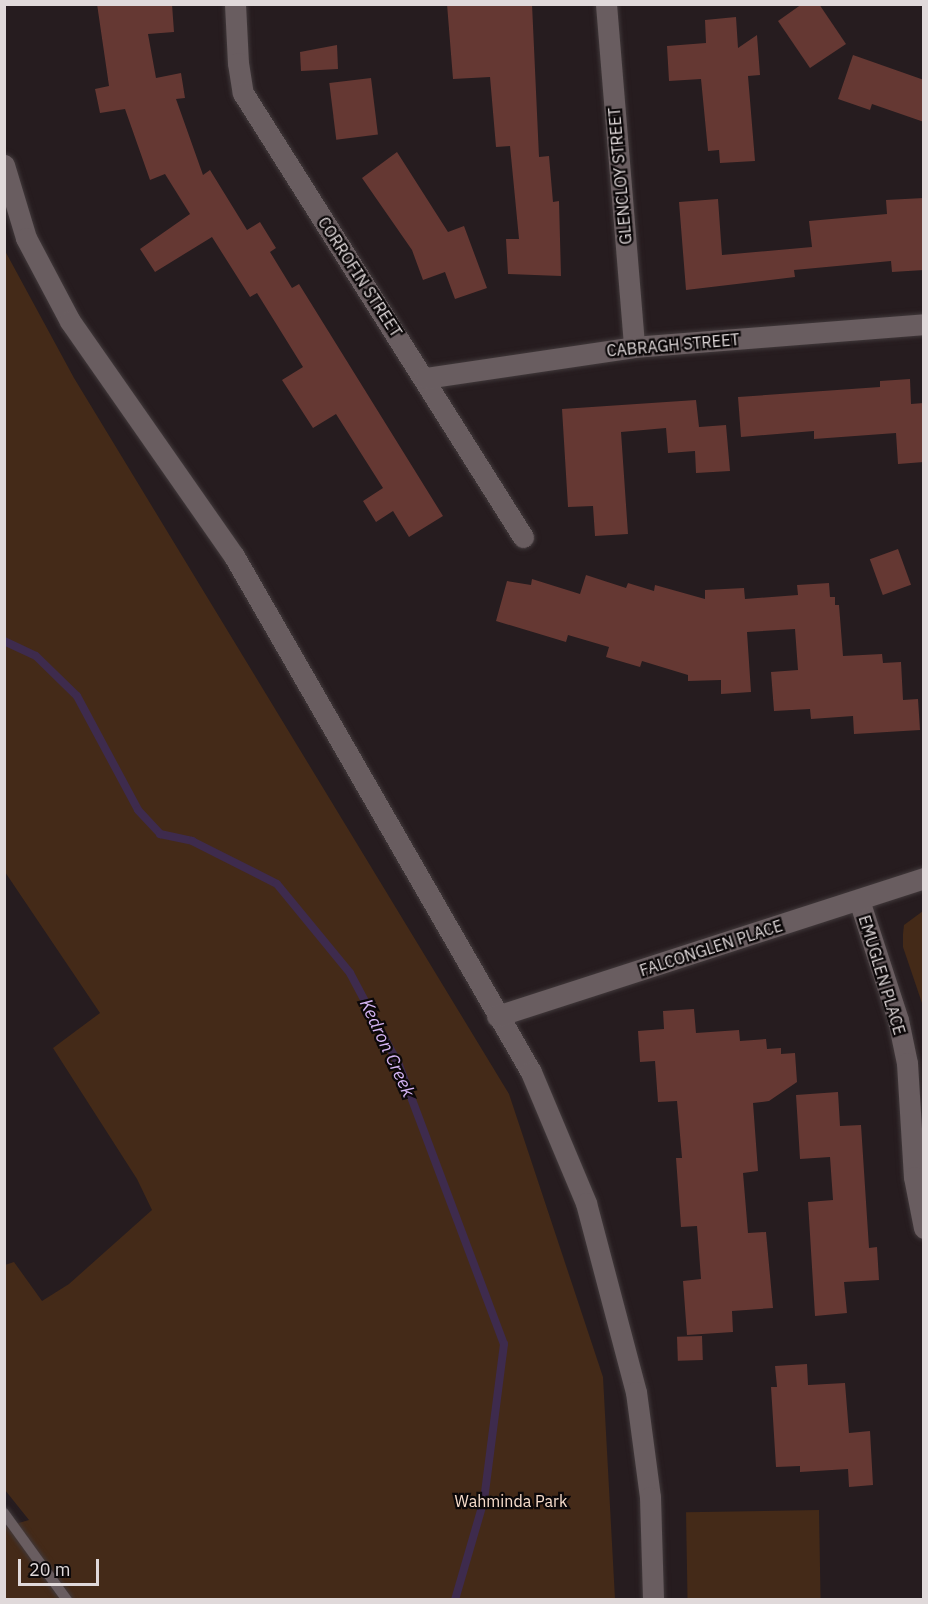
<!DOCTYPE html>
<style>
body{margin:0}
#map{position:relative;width:928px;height:1604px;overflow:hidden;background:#261c1f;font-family:"IBM Plex Sans",sans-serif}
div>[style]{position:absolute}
.green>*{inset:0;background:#442a18;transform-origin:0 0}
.stream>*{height:8px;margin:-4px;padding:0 4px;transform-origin:4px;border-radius:4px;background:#3e2b4d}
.building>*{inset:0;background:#653833;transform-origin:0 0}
.roads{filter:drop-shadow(0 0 2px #41393b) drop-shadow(0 0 2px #41393b)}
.service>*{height:10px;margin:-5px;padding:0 5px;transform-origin:5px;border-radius:5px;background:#695d60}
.minor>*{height:21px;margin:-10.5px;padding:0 10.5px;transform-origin:10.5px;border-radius:10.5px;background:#695d60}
span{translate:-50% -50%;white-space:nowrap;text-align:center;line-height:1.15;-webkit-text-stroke:4.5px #0c0809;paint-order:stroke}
.street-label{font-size:16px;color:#e0d9da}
.park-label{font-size:16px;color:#f9decd}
.water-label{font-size:18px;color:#d5b4f3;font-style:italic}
.frame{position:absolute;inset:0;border:6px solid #e0d9da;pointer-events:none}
.scale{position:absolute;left:18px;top:1559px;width:81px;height:27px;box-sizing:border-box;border:3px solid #e0d9da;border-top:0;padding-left:8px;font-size:18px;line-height:21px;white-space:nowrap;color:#e0d9da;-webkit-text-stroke:4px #0c0809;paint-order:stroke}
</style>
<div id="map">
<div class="green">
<i style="clip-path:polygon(4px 249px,74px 378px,509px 1094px,603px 1377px,615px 1599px,5px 1599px,5px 1527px,29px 1520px,5px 1490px,5px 1265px,14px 1262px,42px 1301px,69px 1284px,152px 1210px,137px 1179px,53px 1048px,100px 1013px,5px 872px)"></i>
<i style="clip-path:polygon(923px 911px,924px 911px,923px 1006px,903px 947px,903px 934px,904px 925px)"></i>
<i style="left:819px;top:1510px;width:89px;height:133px;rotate:89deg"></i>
</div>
<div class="stream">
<i style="left:4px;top:641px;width:35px;rotate:25deg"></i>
<i style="left:36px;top:656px;width:57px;rotate:44.3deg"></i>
<i style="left:77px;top:696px;width:129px;rotate:61.8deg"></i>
<i style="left:138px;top:810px;width:33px;rotate:47deg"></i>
<i style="left:160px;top:834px;width:33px;rotate:12deg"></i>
<i style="left:192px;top:841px;width:95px;rotate:26.8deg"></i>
<i style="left:277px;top:884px;width:115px;rotate:50.6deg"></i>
<i style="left:350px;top:973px;width:104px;rotate:62deg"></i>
<i style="left:399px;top:1065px;width:298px;rotate:69.4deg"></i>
<i style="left:504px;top:1344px;width:157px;rotate:97.3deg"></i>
<i style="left:484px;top:1500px;width:104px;rotate:106.2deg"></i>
</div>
<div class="building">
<i style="clip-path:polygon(97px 4px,172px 4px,174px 32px,148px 34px,156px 78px,181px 73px,185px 98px,176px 99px,203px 175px,210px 170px,247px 230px,260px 222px,276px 248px,270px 252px,292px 288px,299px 284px,443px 516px,409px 537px,393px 511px,376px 522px,363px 501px,383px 488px,336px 414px,313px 428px,282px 380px,303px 367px,257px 293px,250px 297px,212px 237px,155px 272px,140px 249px,190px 214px,165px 174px,150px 180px,125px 109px,100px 113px,95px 89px,109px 86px)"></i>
<i style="clip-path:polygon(447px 4px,532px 4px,539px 157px,549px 156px,553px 202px,559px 201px,561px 276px,508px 274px,506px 239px,519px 239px,510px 146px,496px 147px,490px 77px,453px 79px)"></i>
<i style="clip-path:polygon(802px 4px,819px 4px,846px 44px,810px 68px,778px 21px)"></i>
<i style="clip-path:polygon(736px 17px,738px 48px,757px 35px,760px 75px,748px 76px,755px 161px,720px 163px,719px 150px,708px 151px,701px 79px,669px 81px,667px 46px,706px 43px,705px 20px)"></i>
<i style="clip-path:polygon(337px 45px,338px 69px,301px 71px,300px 52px)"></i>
<i style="clip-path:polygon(853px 55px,924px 80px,924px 122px,872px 104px,870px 110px,838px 99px)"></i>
<i style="left:371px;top:78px;width:57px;height:42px;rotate:83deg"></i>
<i style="clip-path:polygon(397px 152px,448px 232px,464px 226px,487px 288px,455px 299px,445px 272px,423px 280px,412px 250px,362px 178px)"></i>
<i style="clip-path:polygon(924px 198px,924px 270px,892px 272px,891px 261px,794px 270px,795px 277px,686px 290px,679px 202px,718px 199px,722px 255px,812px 247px,809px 221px,887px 214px,886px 200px)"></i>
<i style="clip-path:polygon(910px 379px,911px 404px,924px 403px,924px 462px,898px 464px,896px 433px,814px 439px,814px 431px,741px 437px,738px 397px,880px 387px,880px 381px)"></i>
<i style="clip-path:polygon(696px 400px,699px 427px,726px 425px,730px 471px,696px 473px,695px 451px,668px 453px,666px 428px,621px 432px,628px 534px,595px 536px,593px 506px,568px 507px,562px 409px)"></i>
<i style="left:898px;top:549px;width:38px;height:30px;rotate:70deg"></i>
<i style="clip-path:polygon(586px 575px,626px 588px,628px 583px,654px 591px,655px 585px,705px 599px,705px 590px,744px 588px,745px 599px,798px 595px,797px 585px,829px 583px,830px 597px,835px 597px,835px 605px,839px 605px,843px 656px,882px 654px,883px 663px,901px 662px,903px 700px,918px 699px,920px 730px,854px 734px,853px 716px,811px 719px,810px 709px,774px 711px,771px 672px,798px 670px,795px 629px,747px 632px,751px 692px,721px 694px,721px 680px,688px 681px,688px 675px,642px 661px,640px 667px,606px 657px,609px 647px,568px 635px,566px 642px,496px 621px,507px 581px,531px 585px,532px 579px,580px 594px)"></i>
<i style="clip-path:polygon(694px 1009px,696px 1033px,739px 1030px,740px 1041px,766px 1039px,767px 1049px,781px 1048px,781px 1054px,795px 1053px,797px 1082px,769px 1101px,753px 1103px,758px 1171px,743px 1173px,748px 1233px,766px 1232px,773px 1308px,732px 1311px,733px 1332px,687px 1335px,683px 1281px,701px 1279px,697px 1226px,681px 1227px,676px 1158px,682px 1158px,677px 1101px,658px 1102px,655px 1061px,640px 1062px,638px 1031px,664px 1029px,663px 1011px)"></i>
<i style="clip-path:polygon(838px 1092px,840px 1126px,861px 1125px,869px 1248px,877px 1247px,879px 1280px,844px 1282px,847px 1313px,815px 1316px,808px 1202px,833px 1200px,830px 1157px,800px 1159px,796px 1095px)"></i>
<i style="left:702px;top:1336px;width:24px;height:25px;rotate:88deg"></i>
<i style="clip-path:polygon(807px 1364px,808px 1385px,845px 1383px,849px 1433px,870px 1431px,873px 1485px,849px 1487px,848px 1469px,800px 1472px,800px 1466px,776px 1467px,771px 1387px,777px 1387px,775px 1366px)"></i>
</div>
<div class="roads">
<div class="service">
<i style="left:4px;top:1513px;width:107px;rotate:54.1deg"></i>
</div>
<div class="minor">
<i style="left:235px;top:4px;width:59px;rotate:87.1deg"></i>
<i style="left:238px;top:63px;width:30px;rotate:81deg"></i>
<i style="left:243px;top:93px;width:525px;rotate:57.76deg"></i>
<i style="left:606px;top:4px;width:344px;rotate:85.3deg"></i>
<i style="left:4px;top:165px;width:76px;rotate:73.2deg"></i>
<i style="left:26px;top:238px;width:94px;rotate:62.1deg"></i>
<i style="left:70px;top:321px;width:287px;rotate:55.1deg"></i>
<i style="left:234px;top:556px;width:595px;rotate:60.08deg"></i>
<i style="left:531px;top:1072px;width:142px;rotate:67.2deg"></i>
<i style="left:586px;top:1203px;width:196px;rotate:75.2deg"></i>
<i style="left:636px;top:1392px;width:106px;rotate:82.4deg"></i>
<i style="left:650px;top:1497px;width:103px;rotate:88.3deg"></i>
<i style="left:425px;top:378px;width:211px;rotate:-8.4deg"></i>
<i style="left:634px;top:347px;width:291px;rotate:-4.5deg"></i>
<i style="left:859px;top:900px;width:126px;rotate:72deg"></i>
<i style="left:898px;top:1020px;width:44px;rotate:78.2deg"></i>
<i style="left:907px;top:1063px;width:114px;rotate:86.5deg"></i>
<i style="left:914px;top:1177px;width:52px;rotate:78.9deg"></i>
<i style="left:497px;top:1016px;width:449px;rotate:-17.9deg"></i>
</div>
</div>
<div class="street-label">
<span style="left:620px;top:176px;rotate:-95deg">GLENCLOY STREET</span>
<span style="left:360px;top:277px;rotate:57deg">CORROFIN STREET</span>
<span style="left:673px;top:345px;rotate:-5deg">CABRAGH STREET</span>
<span style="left:711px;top:948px;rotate:-18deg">FALCONGLEN PLACE</span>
<span style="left:882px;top:975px;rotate:73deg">EMUGLEN PLACE</span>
</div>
<div class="park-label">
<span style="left:511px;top:1501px">Wahminda Park</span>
</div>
<div class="water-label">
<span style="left:387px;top:1048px;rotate:65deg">Kedron Creek</span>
</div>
<div class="frame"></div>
<div class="scale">20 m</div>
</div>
